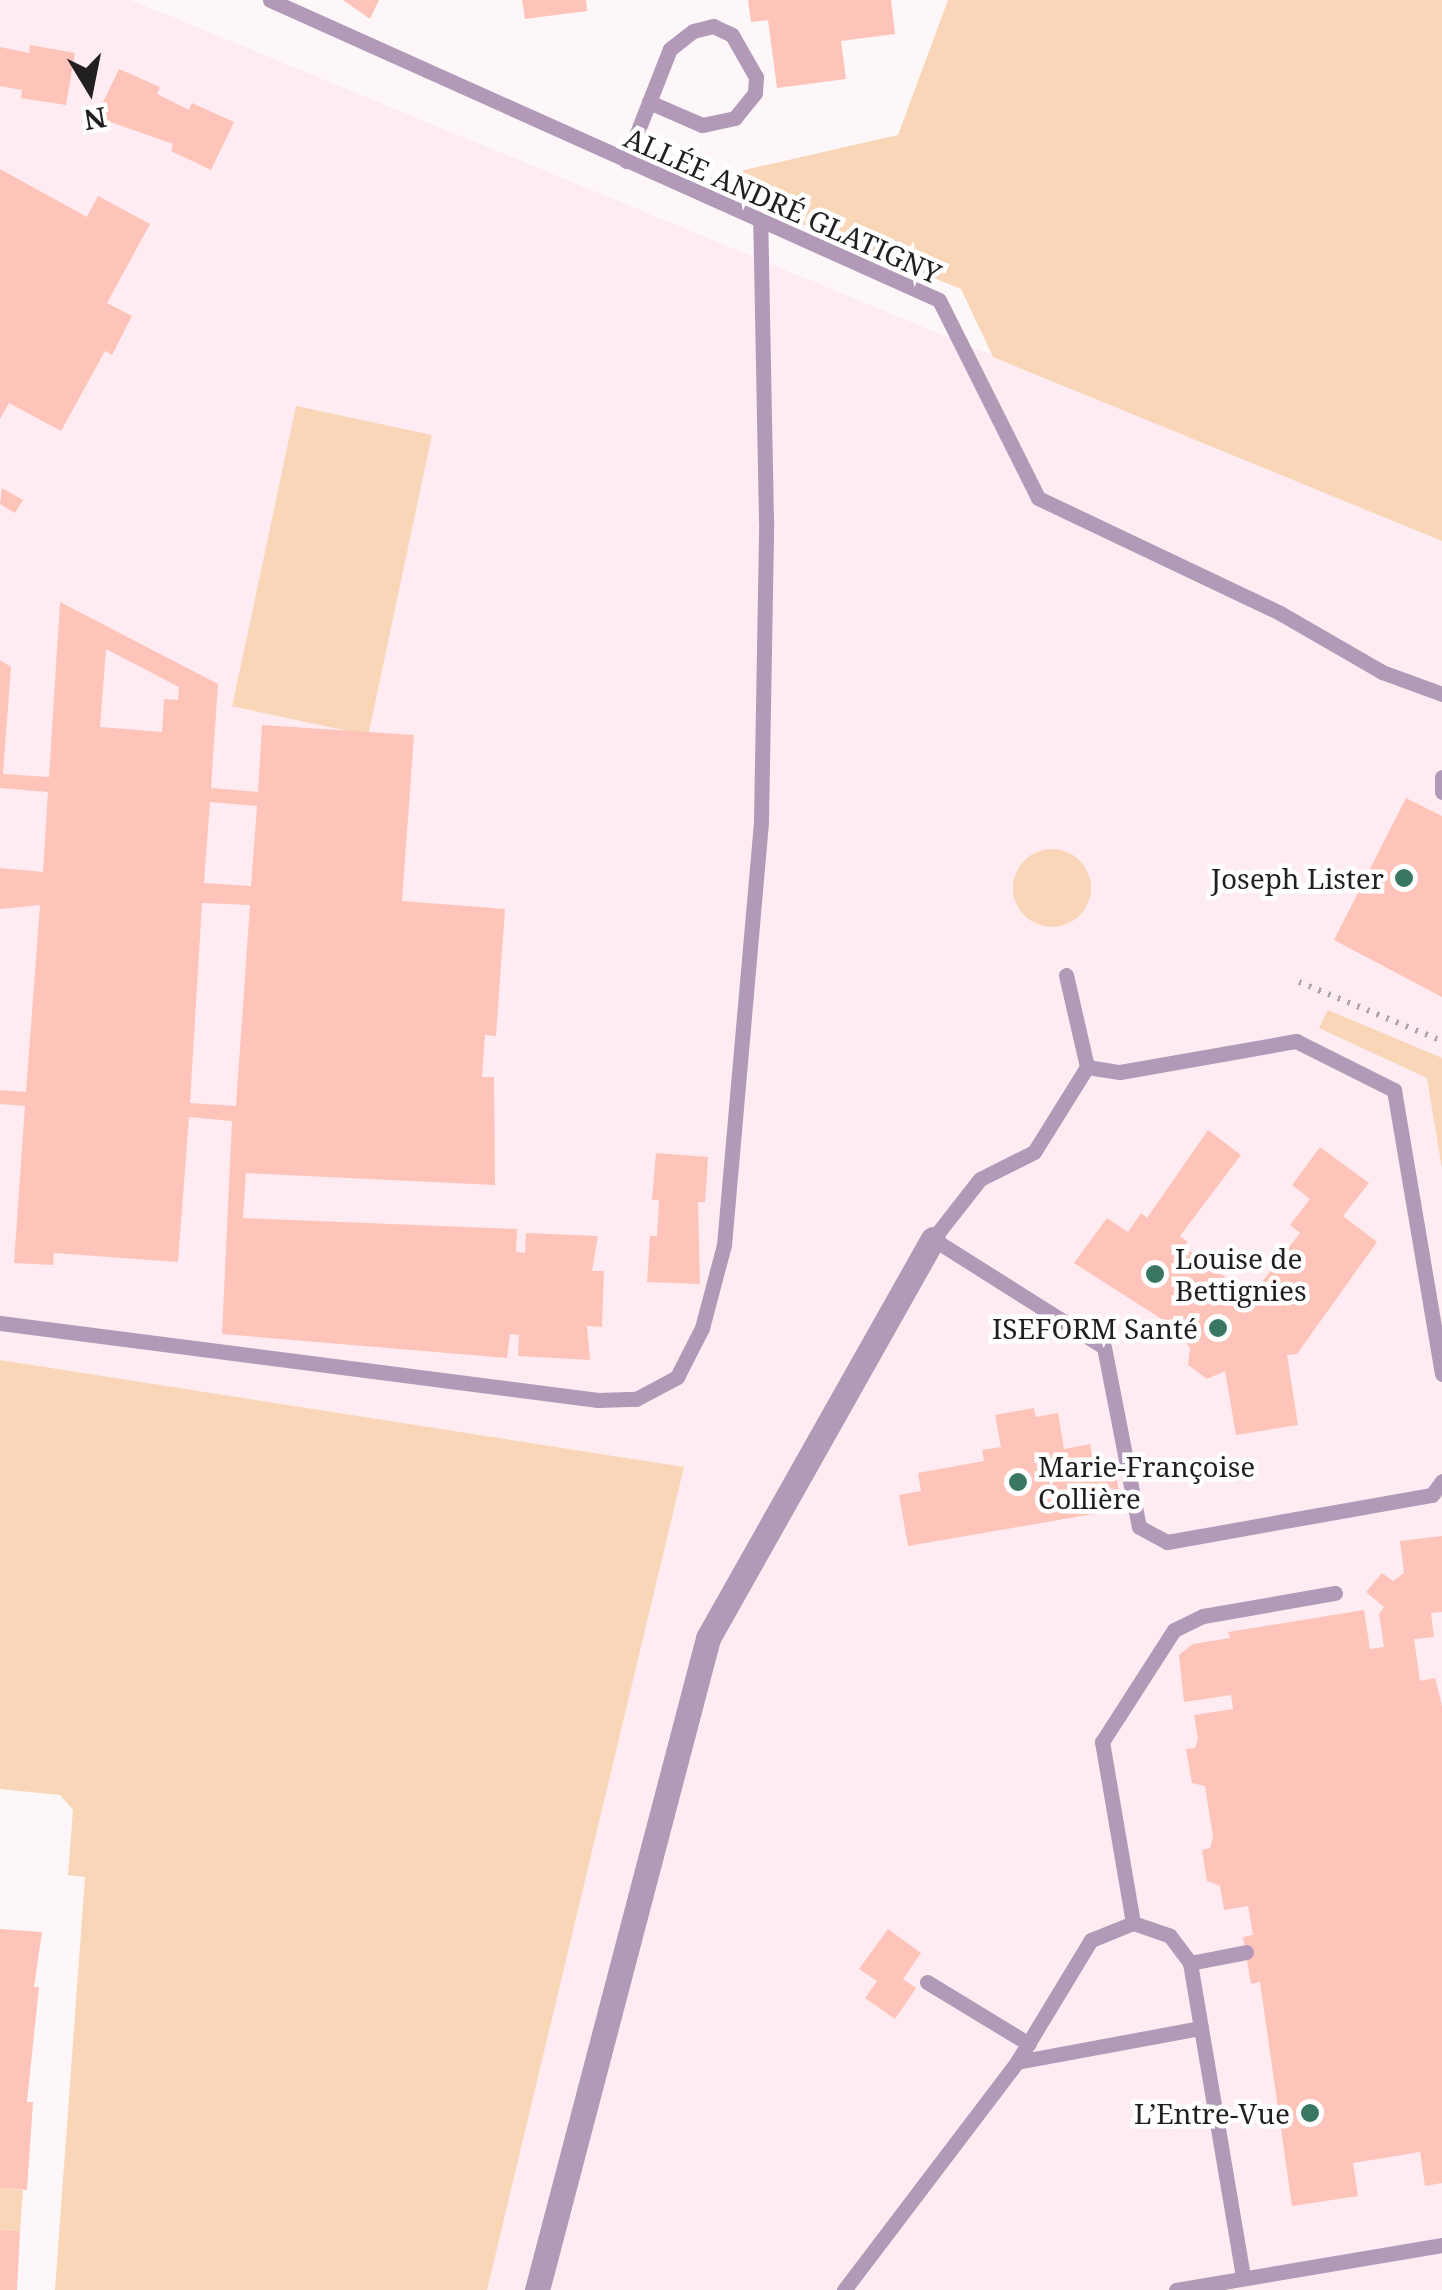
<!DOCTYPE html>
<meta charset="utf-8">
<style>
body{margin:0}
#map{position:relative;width:1442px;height:2290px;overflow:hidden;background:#fef7f9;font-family:"Noto Serif",serif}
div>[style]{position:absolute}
.built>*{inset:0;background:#feecf2}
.green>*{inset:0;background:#f8d6b7;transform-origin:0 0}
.round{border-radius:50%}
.building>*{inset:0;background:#ffc4b9}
.path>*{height:6px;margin-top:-3px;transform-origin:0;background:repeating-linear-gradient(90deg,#ada7a9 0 2.5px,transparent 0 10.5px)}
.lane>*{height:15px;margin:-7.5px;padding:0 7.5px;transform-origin:7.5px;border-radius:7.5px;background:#b299b7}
.street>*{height:25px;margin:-12.5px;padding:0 12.5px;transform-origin:12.5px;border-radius:12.5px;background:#b299b7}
.dots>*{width:28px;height:28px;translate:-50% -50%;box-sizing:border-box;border:5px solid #fff;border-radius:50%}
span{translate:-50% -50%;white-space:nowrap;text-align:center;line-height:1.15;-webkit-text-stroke:9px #fff;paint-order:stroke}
.street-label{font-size:28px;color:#221f20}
.poi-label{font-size:28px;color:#221f20}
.right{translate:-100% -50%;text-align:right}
.left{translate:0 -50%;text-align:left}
.north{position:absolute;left:40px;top:40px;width:100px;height:100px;-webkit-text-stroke:8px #fff;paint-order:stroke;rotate:170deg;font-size:28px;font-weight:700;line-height:40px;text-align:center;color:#221f20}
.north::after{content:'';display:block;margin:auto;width:35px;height:45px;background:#221f20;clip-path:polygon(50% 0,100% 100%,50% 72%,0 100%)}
</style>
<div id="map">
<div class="built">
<i style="clip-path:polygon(0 0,131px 0,1442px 541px,1442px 2290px,487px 2290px,684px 1467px,0 1360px)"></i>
</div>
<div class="green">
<i style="clip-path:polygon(948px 0,1442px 0,1442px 541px,993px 357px,961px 289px,696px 181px,898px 135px)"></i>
<i style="left:296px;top:406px;width:139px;height:307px;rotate:12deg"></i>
<i class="round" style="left:1013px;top:849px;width:78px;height:78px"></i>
<i style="clip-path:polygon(1328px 1010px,1442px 1058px,1442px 1169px,1427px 1078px,1319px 1028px)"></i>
<i style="clip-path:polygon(0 1360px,684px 1467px,487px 2290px,55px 2290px,85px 1877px,68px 1875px,73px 1810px,60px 1795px,0 1789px)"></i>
<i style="clip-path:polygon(0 2188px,23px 2190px,20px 2231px,0 2230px)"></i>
</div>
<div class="building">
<i style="clip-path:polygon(343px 0,379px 0,370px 19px)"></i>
<i style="clip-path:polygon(522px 0,586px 0,587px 11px,525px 19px)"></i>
<i style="clip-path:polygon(748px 0,891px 0,895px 34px,841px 41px,846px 79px,777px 88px,768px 20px,751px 22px)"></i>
<i style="clip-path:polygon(30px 45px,75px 53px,66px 105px,21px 98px,22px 90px,0 86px,0 47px,29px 53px)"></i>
<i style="clip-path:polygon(119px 69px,160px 87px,157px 94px,189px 110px,192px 103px,234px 122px,211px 170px,171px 151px,173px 144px,96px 117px)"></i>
<i style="clip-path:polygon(0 169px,87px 217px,98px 196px,150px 224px,107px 303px,132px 316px,112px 355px,105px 351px,61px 431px,9px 403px,0 419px)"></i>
<i style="clip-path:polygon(2px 488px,23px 500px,15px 513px,0 504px)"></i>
<i style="clip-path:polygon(evenodd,60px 602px,218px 684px,211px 788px,258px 792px,262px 725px,414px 735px,402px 901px,505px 909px,496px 1036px,485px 1035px,482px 1077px,494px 1077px,495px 1185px,246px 1173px,243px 1218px,517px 1229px,516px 1252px,525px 1253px,526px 1233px,598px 1236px,592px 1271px,604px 1271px,602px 1327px,587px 1326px,590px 1360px,518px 1356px,519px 1335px,510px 1334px,507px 1358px,222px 1334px,232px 1121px,189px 1117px,178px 1262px,54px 1253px,53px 1265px,14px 1263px,25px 1106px,0 1104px,0 1090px,26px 1092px,40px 905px,0 909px,0 868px,43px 872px,48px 792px,0 788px,0 660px,11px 667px,3px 774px,49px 777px,60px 602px,106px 649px,179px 687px,178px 700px,164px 699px,162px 732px,100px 727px,106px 649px,60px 602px,210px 802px,257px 806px,251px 886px,204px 883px,210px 802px,60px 602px,202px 903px,250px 905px,236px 1106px,190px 1103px,202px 903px)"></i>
<i style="clip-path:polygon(1406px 798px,1442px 816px,1442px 997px,1334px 940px)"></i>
<i style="clip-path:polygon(1208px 1130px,1241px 1155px,1180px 1236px,1188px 1242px,1184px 1247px,1244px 1291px,1248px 1286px,1255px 1291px,1300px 1233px,1290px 1225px,1310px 1199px,1292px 1185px,1320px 1147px,1369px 1183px,1343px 1216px,1377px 1242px,1297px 1354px,1287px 1355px,1298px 1425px,1236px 1435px,1225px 1371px,1207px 1379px,1188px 1365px,1190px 1348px,1174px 1327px,1074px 1263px,1107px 1218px,1128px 1232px,1141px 1213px,1147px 1218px)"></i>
<i style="clip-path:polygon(656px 1153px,708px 1157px,705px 1202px,698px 1202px,700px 1284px,647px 1282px,650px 1236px,657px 1236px,659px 1200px,652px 1200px)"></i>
<i style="clip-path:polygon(1034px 1408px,1036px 1417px,1058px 1413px,1064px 1449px,1090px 1444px,1093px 1461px,1113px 1458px,1122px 1509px,908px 1546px,899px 1495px,921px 1491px,918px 1473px,984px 1461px,982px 1450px,1001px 1447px,995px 1415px)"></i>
<i style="clip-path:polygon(1442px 1536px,1442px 1612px,1431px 1613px,1434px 1637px,1414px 1639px,1420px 1681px,1435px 1678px,1442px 1706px,1442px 2183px,1425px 2186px,1420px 2152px,1353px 2163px,1358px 2196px,1292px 2206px,1260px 1982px,1251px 1984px,1243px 1937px,1253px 1935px,1248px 1906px,1224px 1910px,1220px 1886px,1207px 1881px,1202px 1850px,1210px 1848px,1213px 1837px,1205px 1786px,1192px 1783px,1186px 1749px,1195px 1748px,1198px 1739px,1194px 1715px,1233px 1709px,1231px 1695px,1184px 1702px,1179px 1655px,1193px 1644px,1230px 1638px,1228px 1632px,1364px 1610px,1370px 1649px,1384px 1647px,1379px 1614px,1384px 1607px,1366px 1592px,1382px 1573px,1393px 1581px,1404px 1573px,1400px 1541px)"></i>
<i style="clip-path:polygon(0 1929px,42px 1932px,34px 1987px,39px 1987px,27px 2102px,33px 2102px,27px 2190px,0 2188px)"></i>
<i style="clip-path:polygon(888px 1929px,921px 1953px,903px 1979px,916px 1988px,895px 2019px,865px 1998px,877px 1981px,859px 1969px)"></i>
<i style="clip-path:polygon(0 2230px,20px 2231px,17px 2290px,0 2290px)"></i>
</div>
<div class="path">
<i style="left:1299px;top:982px;width:155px;rotate:22.4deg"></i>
</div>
<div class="lane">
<i style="left:270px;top:0;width:733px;rotate:24.15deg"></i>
<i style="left:939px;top:300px;width:221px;rotate:63.4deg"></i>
<i style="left:1038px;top:498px;width:268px;rotate:25.4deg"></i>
<i style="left:1280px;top:613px;width:118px;rotate:30deg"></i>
<i style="left:1382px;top:672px;width:64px;rotate:20.1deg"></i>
<i style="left:626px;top:161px;width:120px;rotate:-68.6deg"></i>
<i style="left:670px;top:49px;width:29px;rotate:-38deg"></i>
<i style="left:693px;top:31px;width:21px;rotate:-14deg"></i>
<i style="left:713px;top:26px;width:21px;rotate:25deg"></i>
<i style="left:732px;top:35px;width:48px;rotate:60.3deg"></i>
<i style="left:756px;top:77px;width:16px;rotate:94deg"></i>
<i style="left:755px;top:93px;width:32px;rotate:129deg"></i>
<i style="left:735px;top:118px;width:34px;rotate:168deg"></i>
<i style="left:702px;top:125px;width:58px;rotate:-156.5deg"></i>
<i style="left:1442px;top:777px;width:15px;rotate:90deg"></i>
<i style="left:1066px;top:975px;width:94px;rotate:77.1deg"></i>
<i style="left:1087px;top:1067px;width:100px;rotate:121.9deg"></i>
<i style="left:1034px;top:1152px;width:60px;rotate:153.4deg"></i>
<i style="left:980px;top:1179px;width:76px;rotate:128.1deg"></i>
<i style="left:933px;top:1239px;width:202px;rotate:32.3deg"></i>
<i style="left:1104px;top:1347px;width:183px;rotate:79deg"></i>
<i style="left:1139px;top:1527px;width:32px;rotate:28deg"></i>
<i style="left:1167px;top:1542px;width:269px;rotate:-10.1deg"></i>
<i style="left:1432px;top:1495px;width:17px;rotate:-54deg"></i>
<i style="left:1087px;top:1067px;width:33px;rotate:9deg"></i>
<i style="left:1120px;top:1072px;width:179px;rotate:-10deg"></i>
<i style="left:1296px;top:1041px;width:110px;rotate:26.6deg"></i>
<i style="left:1394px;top:1090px;width:288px;rotate:80.4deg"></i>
<i style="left:0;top:1323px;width:603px;rotate:7.34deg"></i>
<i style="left:598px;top:1400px;width:38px;rotate:-2deg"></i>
<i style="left:636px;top:1399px;width:47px;rotate:-28.2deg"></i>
<i style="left:677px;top:1377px;width:55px;rotate:-63deg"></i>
<i style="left:702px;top:1328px;width:86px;rotate:-75.2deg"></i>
<i style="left:724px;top:1245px;width:426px;rotate:-85deg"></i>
<i style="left:761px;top:821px;width:300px;rotate:-89deg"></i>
<i style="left:766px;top:521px;width:300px;rotate:-91.1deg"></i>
<i style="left:1133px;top:1923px;width:39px;rotate:19deg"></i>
<i style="left:1170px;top:1936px;width:34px;rotate:53deg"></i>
<i style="left:1190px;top:1963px;width:66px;rotate:80.4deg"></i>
<i style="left:1190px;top:1963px;width:57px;rotate:-11.1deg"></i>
<i style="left:927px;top:1982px;width:119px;rotate:31.3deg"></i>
<i style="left:1017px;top:2062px;width:143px;rotate:-58.8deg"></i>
<i style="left:1091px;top:1940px;width:45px;rotate:-22deg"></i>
<i style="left:1133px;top:1923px;width:184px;rotate:-99.7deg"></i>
<i style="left:1102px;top:1742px;width:133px;rotate:-57.3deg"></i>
<i style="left:1174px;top:1630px;width:32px;rotate:-26deg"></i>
<i style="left:1203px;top:1616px;width:134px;rotate:-9.9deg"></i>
<i style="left:844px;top:2290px;width:286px;rotate:-52.8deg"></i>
<i style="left:1017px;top:2062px;width:187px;rotate:-10.5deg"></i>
<i style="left:1201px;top:2028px;width:253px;rotate:80.4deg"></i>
<i style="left:1176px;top:2290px;width:270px;rotate:-9.6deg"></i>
</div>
<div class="street">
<i style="left:537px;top:2290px;width:674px;rotate:-75.3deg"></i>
<i style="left:708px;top:1638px;width:458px;rotate:-60.6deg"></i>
</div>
<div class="dots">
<i style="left:1404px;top:878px;background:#3a7762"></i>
<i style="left:1155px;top:1274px;background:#3a7762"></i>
<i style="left:1218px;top:1328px;background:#3a7762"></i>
<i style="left:1018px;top:1482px;background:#3a7762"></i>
<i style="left:1310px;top:2113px;background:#3a7762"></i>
</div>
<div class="street-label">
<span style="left:783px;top:205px;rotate:24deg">ALLÉE ANDRÉ GLATIGNY</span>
</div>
<div class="poi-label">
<span class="right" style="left:1384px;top:878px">Joseph Lister</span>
<span class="left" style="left:1175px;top:1274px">Louise de<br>Bettignies</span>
<span class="right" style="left:1198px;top:1328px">ISEFORM Santé</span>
<span class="left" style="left:1038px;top:1482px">Marie-Françoise<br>Collière</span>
<span class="right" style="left:1290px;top:2113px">L’Entre-Vue</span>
</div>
<div class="north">N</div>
</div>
